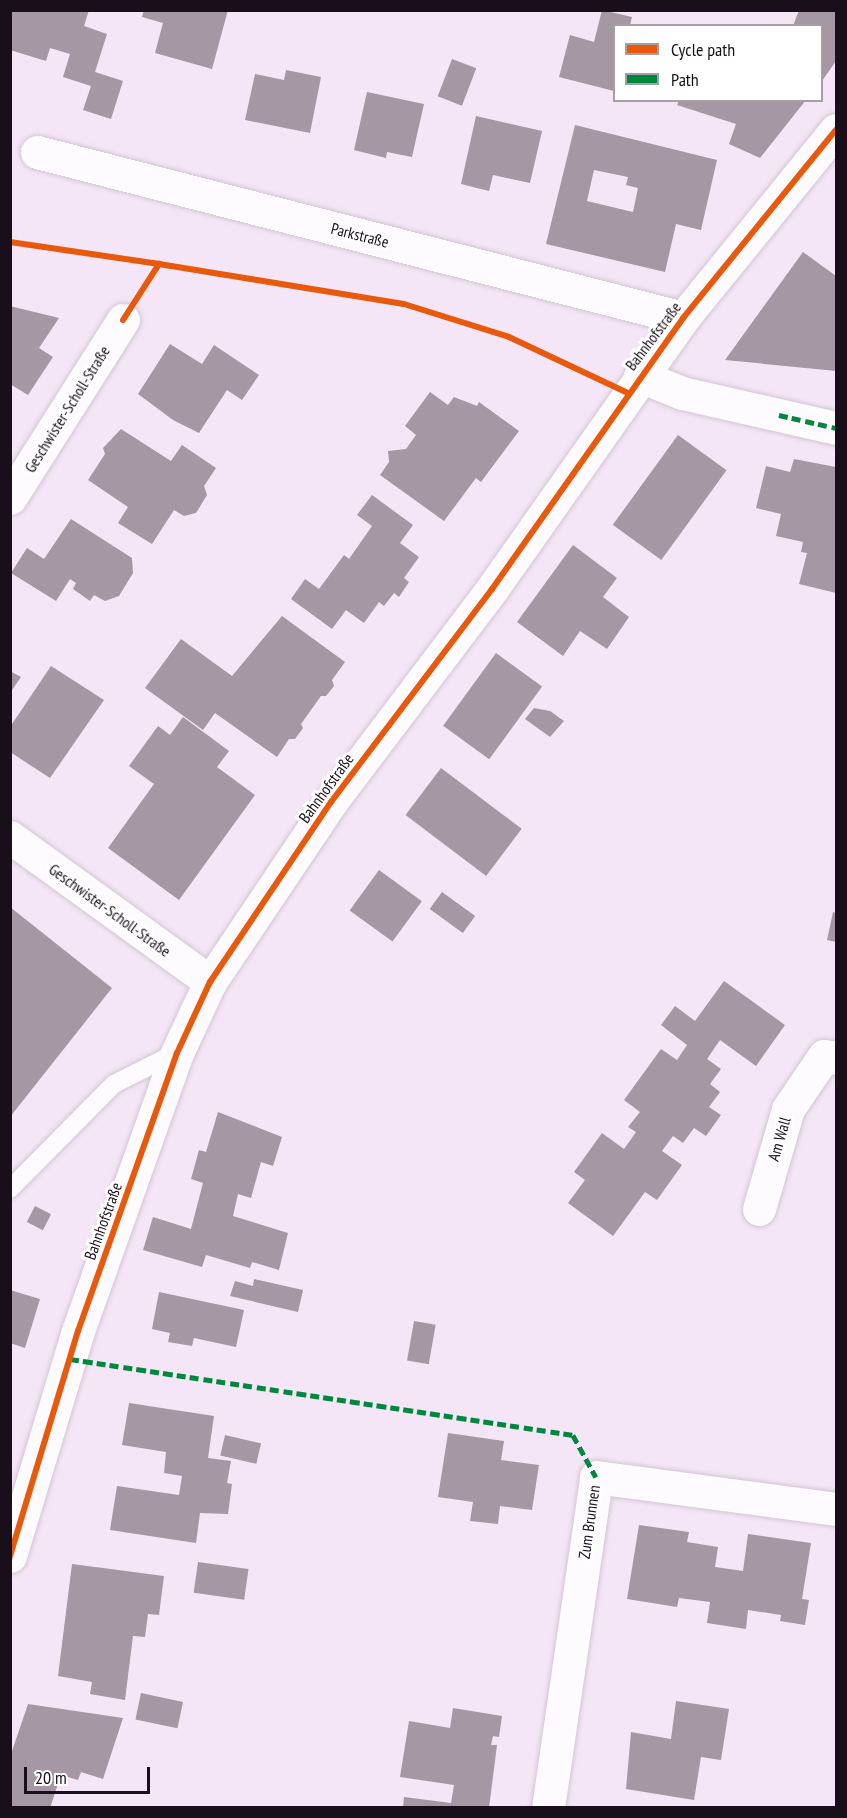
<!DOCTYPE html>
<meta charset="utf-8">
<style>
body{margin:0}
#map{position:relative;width:847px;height:1818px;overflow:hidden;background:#f5e6f7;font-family:"PT Sans Narrow",sans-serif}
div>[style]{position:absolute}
.building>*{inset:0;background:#a597a3;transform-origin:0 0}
.roads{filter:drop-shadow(0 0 2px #d1c5d3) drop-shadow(0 0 2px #d1c5d3)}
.lane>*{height:18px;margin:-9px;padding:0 9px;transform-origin:9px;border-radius:9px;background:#fefbfe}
.street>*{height:33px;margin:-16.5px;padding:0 16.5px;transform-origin:16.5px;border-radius:16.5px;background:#fefbfe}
.quiet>*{height:4.5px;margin-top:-2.25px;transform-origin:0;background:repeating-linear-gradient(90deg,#00873e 0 9px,transparent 0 13.5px)}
.cycleway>*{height:6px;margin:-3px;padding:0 3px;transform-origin:3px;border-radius:3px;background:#e8590c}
span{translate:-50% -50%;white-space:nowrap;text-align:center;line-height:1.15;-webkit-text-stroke:6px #fff;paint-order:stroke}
.street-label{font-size:16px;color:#180f1a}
.frame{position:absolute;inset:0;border:12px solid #180f1a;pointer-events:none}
.legend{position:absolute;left:613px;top:24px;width:210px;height:78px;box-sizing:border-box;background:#fff;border:2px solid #a39fa3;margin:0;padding:8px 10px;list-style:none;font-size:18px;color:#180f1a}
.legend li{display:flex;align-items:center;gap:12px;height:30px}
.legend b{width:30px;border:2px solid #a39fa3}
.scale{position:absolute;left:24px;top:1767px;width:126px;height:27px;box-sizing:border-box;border:3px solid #180f1a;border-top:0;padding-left:8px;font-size:18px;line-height:21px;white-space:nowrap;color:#180f1a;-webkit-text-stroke:4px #fff;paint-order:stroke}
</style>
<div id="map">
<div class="building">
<i style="clip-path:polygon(10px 10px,89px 10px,84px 26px,107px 34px,95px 72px,123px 81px,111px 119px,83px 110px,91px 86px,63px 77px,70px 54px,50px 48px,46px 61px,10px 50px)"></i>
<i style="clip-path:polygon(144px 10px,228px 10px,212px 69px,155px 53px,163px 23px,142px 17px)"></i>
<i style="clip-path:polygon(602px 10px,632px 17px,630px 26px,614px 26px,614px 91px,559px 77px,570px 35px,594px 42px)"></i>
<i style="clip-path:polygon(799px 10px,836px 10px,836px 61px,822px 81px,822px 26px,793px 26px)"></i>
<i style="left:452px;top:59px;width:26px;height:40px;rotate:21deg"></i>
<i style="clip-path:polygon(286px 70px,321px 77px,310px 133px,245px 120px,255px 74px,284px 80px)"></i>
<i style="clip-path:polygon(367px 92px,424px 104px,412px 157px,387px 152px,386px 158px,354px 150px)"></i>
<i style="clip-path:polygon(679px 100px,806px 100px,760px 158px,729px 144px,736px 124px,677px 105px)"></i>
<i style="clip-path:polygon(476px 116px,542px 131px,530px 183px,493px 175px,489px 191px,461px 184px)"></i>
<i style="clip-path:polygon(evenodd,575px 125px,717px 160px,701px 230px,676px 224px,665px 272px,546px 244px,575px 125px,594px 170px,628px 177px,626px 185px,638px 188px,633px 212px,587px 201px,594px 170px)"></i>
<i style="clip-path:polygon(803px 252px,836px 276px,836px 371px,725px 360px)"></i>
<i style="clip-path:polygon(10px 306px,59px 318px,39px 348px,53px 357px,28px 395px,10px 384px)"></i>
<i style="clip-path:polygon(170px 344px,202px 364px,214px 345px,259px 375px,242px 400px,227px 390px,199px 433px,173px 420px,138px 394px)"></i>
<i style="clip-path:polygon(430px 392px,448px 405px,454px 397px,477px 406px,479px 402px,519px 431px,481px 482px,476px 478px,444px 521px,380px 475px,389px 462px,388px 451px,406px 449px,416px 435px,405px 426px)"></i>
<i style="clip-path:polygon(121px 429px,171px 461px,182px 445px,216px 468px,204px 486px,207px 495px,196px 513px,184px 516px,174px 510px,152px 544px,118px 523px,128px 507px,88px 480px,105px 454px,103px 448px)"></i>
<i style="left:678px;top:435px;width:60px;height:111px;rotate:36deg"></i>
<i style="clip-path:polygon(794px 459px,836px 467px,836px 593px,799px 584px,807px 553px,801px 552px,803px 542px,776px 536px,781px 514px,756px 508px,766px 466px,790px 472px)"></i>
<i style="clip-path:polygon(372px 495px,413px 525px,400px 543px,419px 557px,404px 578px,409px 582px,399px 597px,394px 593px,384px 606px,379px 602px,364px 623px,346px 610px,332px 629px,291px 599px,305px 579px,319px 589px,344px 555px,349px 559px,372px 526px,357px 515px)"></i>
<i style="clip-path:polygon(71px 519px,132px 558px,133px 573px,119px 596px,105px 601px,94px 595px,90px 601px,73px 589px,76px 583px,70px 579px,56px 601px,11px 573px,27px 548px,44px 559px)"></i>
<i style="clip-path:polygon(573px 545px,617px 578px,603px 597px,629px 617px,607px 649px,580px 631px,563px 656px,517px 622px)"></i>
<i style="clip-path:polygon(282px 616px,345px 662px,332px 680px,334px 686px,326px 696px,321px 696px,301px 724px,303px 728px,295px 739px,289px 739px,277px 757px,215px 713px,203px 730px,145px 688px,181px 639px,232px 676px)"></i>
<i style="left:496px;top:653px;width:57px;height:90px;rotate:36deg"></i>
<i style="clip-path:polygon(51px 666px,104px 700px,50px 778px,10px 752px,10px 727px)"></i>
<i style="clip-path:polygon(10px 671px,21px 677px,10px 693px)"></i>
<i style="clip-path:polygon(534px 708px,550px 711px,564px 721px,550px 737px,525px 719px)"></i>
<i style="clip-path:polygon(183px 717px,229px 751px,217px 767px,255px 795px,179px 900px,108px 848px,154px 784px,129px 766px,158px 726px,170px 735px)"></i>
<i style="left:441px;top:768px;width:101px;height:59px;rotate:37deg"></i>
<i style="left:379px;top:870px;width:53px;height:50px;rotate:36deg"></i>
<i style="left:442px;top:892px;width:41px;height:21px;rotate:36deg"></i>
<i style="clip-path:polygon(10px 907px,112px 988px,10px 1117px)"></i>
<i style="clip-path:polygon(833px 912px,836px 913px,836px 942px,827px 940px)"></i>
<i style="clip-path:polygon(724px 981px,785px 1025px,756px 1066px,720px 1040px,707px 1059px,721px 1069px,710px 1084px,720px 1092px,709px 1107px,721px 1115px,706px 1136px,694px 1128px,683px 1143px,673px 1136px,662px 1151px,682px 1165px,657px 1200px,645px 1192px,613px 1236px,568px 1203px,585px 1180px,574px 1172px,602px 1133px,624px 1149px,636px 1132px,628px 1127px,640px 1112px,624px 1100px,661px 1049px,677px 1060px,687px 1045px,661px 1025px,675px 1006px,695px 1021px)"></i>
<i style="clip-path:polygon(218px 1112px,282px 1137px,273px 1166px,261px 1162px,251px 1198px,238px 1194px,233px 1216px,288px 1233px,279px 1270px,252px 1262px,250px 1268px,206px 1255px,202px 1267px,143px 1250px,153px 1217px,191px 1229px,203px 1183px,191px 1179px,199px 1150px,206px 1152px)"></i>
<i style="left:35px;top:1206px;width:18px;height:18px;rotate:27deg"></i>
<i style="clip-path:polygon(254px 1279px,303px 1290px,298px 1312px,230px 1296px,235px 1281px,253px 1286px)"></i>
<i style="clip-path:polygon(10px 1290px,40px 1299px,25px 1348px,10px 1343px)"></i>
<i style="clip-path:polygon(159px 1292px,244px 1310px,236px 1347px,194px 1338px,192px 1346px,168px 1342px,170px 1333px,152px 1329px)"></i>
<i style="left:414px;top:1321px;width:22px;height:40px;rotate:10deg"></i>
<i style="clip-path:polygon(129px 1403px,214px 1416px,208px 1458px,231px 1461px,227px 1483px,232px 1484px,228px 1514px,200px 1513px,196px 1543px,110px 1530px,117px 1486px,179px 1495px,182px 1476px,164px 1473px,166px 1452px,122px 1445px)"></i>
<i style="clip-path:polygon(448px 1433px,504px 1441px,501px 1460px,539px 1465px,532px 1510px,500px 1506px,498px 1524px,470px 1521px,473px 1502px,438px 1497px)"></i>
<i style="left:225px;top:1435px;width:37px;height:21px;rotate:13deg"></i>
<i style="clip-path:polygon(639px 1525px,689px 1532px,687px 1542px,718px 1547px,715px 1567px,743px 1571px,748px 1534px,811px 1543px,802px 1599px,809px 1600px,805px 1625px,780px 1621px,781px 1615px,748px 1610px,746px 1629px,707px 1623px,710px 1602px,679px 1598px,677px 1607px,627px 1599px)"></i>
<i style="left:198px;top:1562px;width:51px;height:31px;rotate:8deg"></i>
<i style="clip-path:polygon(72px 1564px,164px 1576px,159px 1615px,148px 1614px,145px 1637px,133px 1636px,125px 1700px,90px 1694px,92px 1682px,58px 1676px)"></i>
<i style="left:141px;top:1693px;width:43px;height:27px;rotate:12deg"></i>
<i style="clip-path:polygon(676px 1701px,729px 1709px,721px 1760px,701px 1757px,694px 1800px,626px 1789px,631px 1732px,671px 1739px)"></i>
<i style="clip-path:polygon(28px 1704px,123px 1718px,103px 1779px,81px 1772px,78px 1780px,61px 1775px,50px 1808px,10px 1808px,10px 1757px)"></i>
<i style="clip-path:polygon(453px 1708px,502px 1716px,499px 1737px,493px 1736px,491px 1745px,497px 1745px,489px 1808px,403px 1808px,404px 1797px,451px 1803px,454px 1785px,400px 1777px,409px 1721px,450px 1728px)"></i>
</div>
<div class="roads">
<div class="lane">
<i style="left:10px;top:1189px;width:148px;rotate:-45.3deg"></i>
<i style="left:114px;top:1084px;width:69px;rotate:-26.6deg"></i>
</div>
<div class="street">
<i style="left:37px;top:152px;width:667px;rotate:14.41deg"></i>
<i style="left:640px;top:376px;width:45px;rotate:22deg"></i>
<i style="left:682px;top:393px;width:158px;rotate:12.8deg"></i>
<i style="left:10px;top:498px;width:211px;rotate:-57.6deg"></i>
<i style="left:10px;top:837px;width:247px;rotate:35.9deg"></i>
<i style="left:759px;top:1209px;width:104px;rotate:-73.8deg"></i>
<i style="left:788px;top:1109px;width:64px;rotate:-55.8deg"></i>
<i style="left:824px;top:1056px;width:12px;rotate:9deg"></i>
<i style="left:10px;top:1556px;width:235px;rotate:-73.2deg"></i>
<i style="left:78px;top:1331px;width:295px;rotate:-70.4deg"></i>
<i style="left:177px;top:1053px;width:78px;rotate:-65.1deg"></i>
<i style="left:210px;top:982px;width:217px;rotate:-56.1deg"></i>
<i style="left:331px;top:802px;width:267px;rotate:-52.9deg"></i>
<i style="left:492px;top:589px;width:332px;rotate:-54.8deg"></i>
<i style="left:683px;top:318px;width:242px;rotate:-50.9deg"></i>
<i style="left:548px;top:1808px;width:334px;rotate:-81.7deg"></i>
<i style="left:596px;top:1477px;width:242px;rotate:7.6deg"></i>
</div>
</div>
<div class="quiet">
<i style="left:779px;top:415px;width:58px;rotate:12.8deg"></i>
<i style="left:70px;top:1359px;width:509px;rotate:8.59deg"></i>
<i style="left:573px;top:1435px;width:48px;rotate:61.3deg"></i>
</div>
<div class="cycleway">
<i style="left:10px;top:242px;width:151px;rotate:8.4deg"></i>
<i style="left:123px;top:320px;width:67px;rotate:-57.3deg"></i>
<i style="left:159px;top:264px;width:248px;rotate:9.3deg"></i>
<i style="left:404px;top:304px;width:110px;rotate:17.4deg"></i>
<i style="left:509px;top:337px;width:132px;rotate:25.2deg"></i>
<i style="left:10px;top:1556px;width:235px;rotate:-73.2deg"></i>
<i style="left:78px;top:1331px;width:295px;rotate:-70.4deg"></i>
<i style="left:177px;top:1053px;width:78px;rotate:-65.1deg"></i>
<i style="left:210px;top:982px;width:217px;rotate:-56.1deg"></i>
<i style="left:331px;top:802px;width:267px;rotate:-52.9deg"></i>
<i style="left:492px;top:589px;width:332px;rotate:-54.8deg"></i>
<i style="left:683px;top:318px;width:242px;rotate:-50.9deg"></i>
</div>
<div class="street-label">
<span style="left:360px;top:235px;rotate:14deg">Parkstraße</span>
<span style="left:653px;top:336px;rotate:-53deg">Bahnhofstraße</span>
<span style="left:67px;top:409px;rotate:-58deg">Geschwister-Scholl-Straße</span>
<span style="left:326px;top:788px;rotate:-54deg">Bahnhofstraße</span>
<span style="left:110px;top:910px;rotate:36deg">Geschwister-Scholl-Straße</span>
<span style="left:779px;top:1139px;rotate:-74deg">Am Wall</span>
<span style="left:103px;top:1221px;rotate:-70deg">Bahnhofstraße</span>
<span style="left:589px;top:1522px;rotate:-82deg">Zum Brunnen</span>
</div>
<div class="frame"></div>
<ul class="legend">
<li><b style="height:8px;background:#e8590c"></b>Cycle path</li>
<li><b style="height:8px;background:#00873e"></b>Path</li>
</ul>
<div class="scale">20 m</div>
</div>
